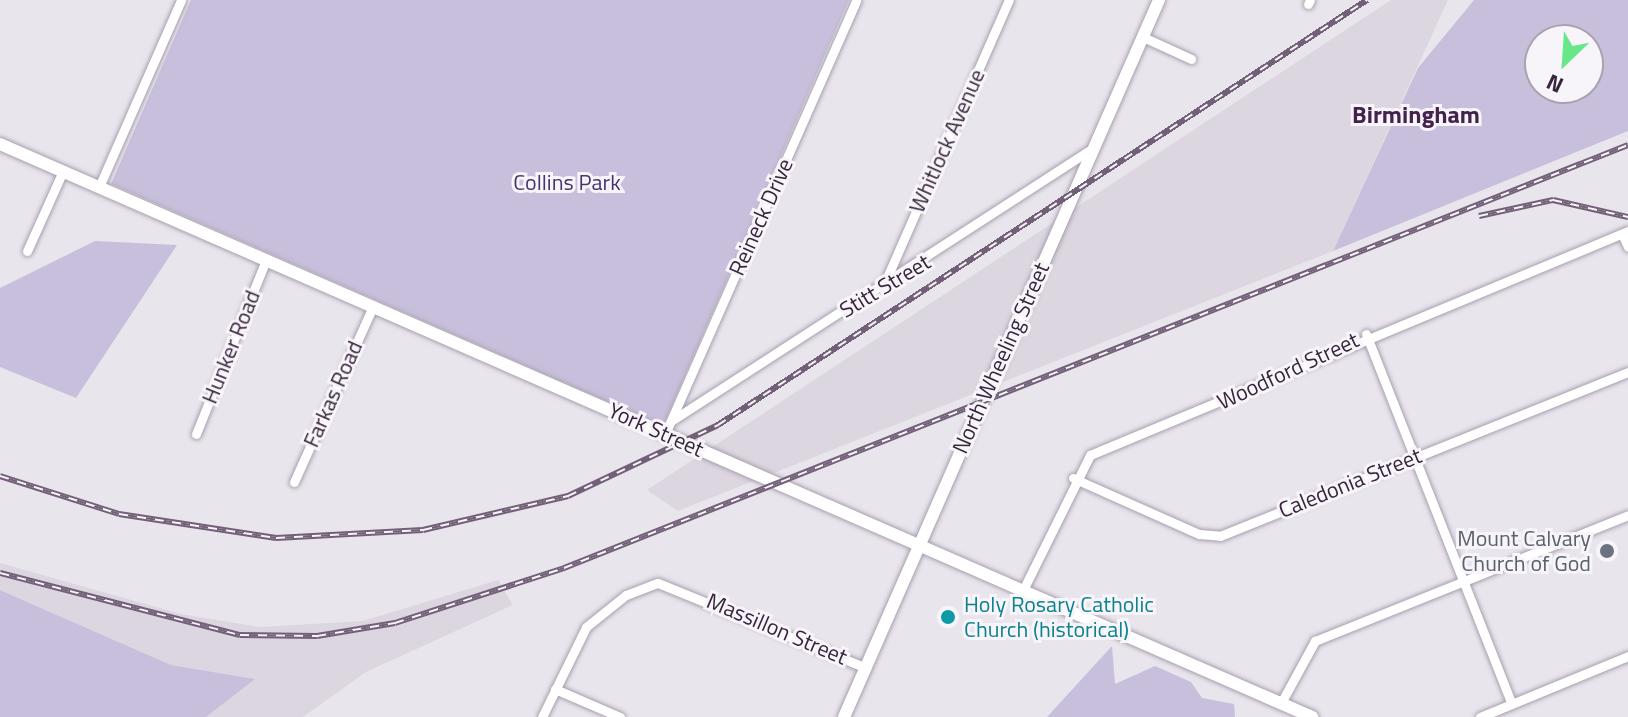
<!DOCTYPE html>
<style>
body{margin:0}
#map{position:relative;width:1628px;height:717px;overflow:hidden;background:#e9e5ed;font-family:"Titillium Web",sans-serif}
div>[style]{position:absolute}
.built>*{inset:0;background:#dcd6e1}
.green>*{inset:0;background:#c8bfdc}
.roads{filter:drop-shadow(0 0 2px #a9a0ae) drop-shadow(0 0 2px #a9a0ae)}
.street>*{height:9px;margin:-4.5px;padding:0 4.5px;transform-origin:4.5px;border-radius:4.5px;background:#fff}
.secondary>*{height:12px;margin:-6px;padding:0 6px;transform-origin:6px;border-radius:6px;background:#fff}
.rail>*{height:6px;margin-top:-3px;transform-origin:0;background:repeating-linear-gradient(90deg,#f7f5f9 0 9px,#726079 0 18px);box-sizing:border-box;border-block:2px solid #726079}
.dots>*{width:22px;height:22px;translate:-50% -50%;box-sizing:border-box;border:4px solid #f7f5f9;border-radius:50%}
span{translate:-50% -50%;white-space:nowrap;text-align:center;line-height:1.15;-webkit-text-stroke:6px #f7f5f9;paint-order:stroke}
.street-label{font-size:22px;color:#37253d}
.park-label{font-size:22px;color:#4c3271}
.worship-label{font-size:22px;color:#5b616d}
.right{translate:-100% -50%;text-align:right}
.culture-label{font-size:22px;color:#0d838f}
.left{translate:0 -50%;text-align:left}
.neighbourhood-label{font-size:24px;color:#44224e;font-weight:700}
.north{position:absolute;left:1524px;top:24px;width:80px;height:80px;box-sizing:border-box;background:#f7f5f9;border:2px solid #aaa2ae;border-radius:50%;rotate:205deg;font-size:22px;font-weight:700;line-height:32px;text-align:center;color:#37253d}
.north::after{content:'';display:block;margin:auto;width:28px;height:36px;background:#68e78a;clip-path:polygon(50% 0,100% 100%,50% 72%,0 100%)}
</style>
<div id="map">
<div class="built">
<i style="clip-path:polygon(1391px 0,1448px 0,1333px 251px,678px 511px,647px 490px)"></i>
<i style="clip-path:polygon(0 563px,181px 614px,259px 627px,363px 621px,498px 580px,513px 605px,366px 672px,303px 717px,206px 717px,254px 679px,171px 665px,0 590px)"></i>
</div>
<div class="green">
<i style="clip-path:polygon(191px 0,849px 0,663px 426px,111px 184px)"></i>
<i style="clip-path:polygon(evenodd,1474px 0,1628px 0,1628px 131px,1333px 251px,1418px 68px,1474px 0,1540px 40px,1588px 40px,1588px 88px,1540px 88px,1540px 40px)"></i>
<i style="clip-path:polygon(95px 241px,177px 245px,76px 398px,0 367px,0 288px)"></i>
<i style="clip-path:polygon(0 590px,171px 665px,255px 679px,206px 717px,0 717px)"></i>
<i style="clip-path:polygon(1112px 646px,1115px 684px,1155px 666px,1191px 682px,1202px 698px,1234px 704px,1235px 717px,1047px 717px)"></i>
</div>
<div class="roads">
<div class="street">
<i style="left:1308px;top:4px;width:4px;rotate:-63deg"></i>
<i style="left:1143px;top:37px;width:53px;rotate:24.6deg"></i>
<i style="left:99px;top:187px;width:204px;rotate:-66.3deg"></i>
<i style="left:1622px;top:234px;width:14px;rotate:65deg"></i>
<i style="left:27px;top:251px;width:88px;rotate:-65.8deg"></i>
<i style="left:885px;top:282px;width:308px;rotate:-66.3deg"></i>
<i style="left:1366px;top:334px;width:396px;rotate:68.5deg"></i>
<i style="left:671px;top:421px;width:503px;rotate:-32.9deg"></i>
<i style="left:196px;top:434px;width:188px;rotate:-68.1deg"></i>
<i style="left:665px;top:434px;width:474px;rotate:-66.2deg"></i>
<i style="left:1073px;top:478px;width:138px;rotate:24deg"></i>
<i style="left:1199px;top:534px;width:21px;rotate:5deg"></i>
<i style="left:1220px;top:536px;width:440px;rotate:-21.9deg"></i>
<i style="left:294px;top:482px;width:193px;rotate:-65.8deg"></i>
<i style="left:1023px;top:590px;width:151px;rotate:-63.6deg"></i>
<i style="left:1090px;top:455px;width:583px;rotate:-22.6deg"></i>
<i style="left:555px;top:689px;width:71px;rotate:23.3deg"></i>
<i style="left:1281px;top:703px;width:71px;rotate:-61.3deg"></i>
<i style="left:1315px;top:641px;width:337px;rotate:-21.9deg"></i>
<i style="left:542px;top:717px;width:100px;rotate:-63.9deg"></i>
<i style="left:586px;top:627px;width:51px;rotate:-38.7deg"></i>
<i style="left:626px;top:595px;width:34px;rotate:-21deg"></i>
<i style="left:658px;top:583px;width:225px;rotate:22.2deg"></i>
<i style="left:1480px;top:717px;width:160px;rotate:-22.4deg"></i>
</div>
<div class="secondary">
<i style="left:0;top:144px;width:1432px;rotate:23.59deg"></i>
<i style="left:844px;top:717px;width:783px;rotate:-66.28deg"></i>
</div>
</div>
<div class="rail">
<i style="left:1479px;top:216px;width:76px;rotate:-12.2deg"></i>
<i style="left:1553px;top:200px;width:77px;rotate:12.8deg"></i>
<i style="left:0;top:476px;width:125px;rotate:17.7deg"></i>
<i style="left:119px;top:514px;width:159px;rotate:8.7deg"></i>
<i style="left:276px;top:538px;width:147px;rotate:-3.1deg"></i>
<i style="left:423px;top:530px;width:149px;rotate:-13.2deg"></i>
<i style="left:568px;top:496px;width:166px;rotate:-25.3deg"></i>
<i style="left:718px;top:425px;width:776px;rotate:-33.22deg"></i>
<i style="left:0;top:573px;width:248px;rotate:14.5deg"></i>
<i style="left:240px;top:635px;width:77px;rotate:0.7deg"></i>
<i style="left:317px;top:636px;width:79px;rotate:-9.5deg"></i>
<i style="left:395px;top:623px;width:178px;rotate:-18deg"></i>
<i style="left:564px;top:568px;width:1145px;rotate:-21.68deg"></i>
</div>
<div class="dots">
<i style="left:1607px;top:551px;background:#6b7280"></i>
<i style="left:948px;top:617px;background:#0f9aa8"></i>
</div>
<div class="street-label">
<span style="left:947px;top:141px;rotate:-66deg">Whitlock Avenue</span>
<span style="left:761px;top:217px;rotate:-66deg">Reineck Drive</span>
<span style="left:885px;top:286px;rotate:-31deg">Stitt Street</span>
<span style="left:231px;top:347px;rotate:-68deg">Hunker Road</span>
<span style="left:1001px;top:358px;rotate:-66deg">North Wheeling Street</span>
<span style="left:1288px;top:371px;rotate:-25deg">Woodford Street</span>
<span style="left:333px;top:394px;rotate:-66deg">Farkas Road</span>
<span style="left:656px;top:430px;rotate:24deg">York Street</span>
<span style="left:1350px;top:483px;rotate:-22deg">Caledonia Street</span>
<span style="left:777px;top:629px;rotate:23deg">Massillon Street</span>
</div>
<div class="park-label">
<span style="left:567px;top:183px">Collins Park</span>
</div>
<div class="worship-label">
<span class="right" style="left:1591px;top:551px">Mount Calvary<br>Church of God</span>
</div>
<div class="culture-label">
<span class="left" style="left:964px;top:617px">Holy Rosary Catholic<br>Church (historical)</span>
</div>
<div class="neighbourhood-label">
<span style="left:1416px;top:115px">Birmingham</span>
</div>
<div class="north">N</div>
</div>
